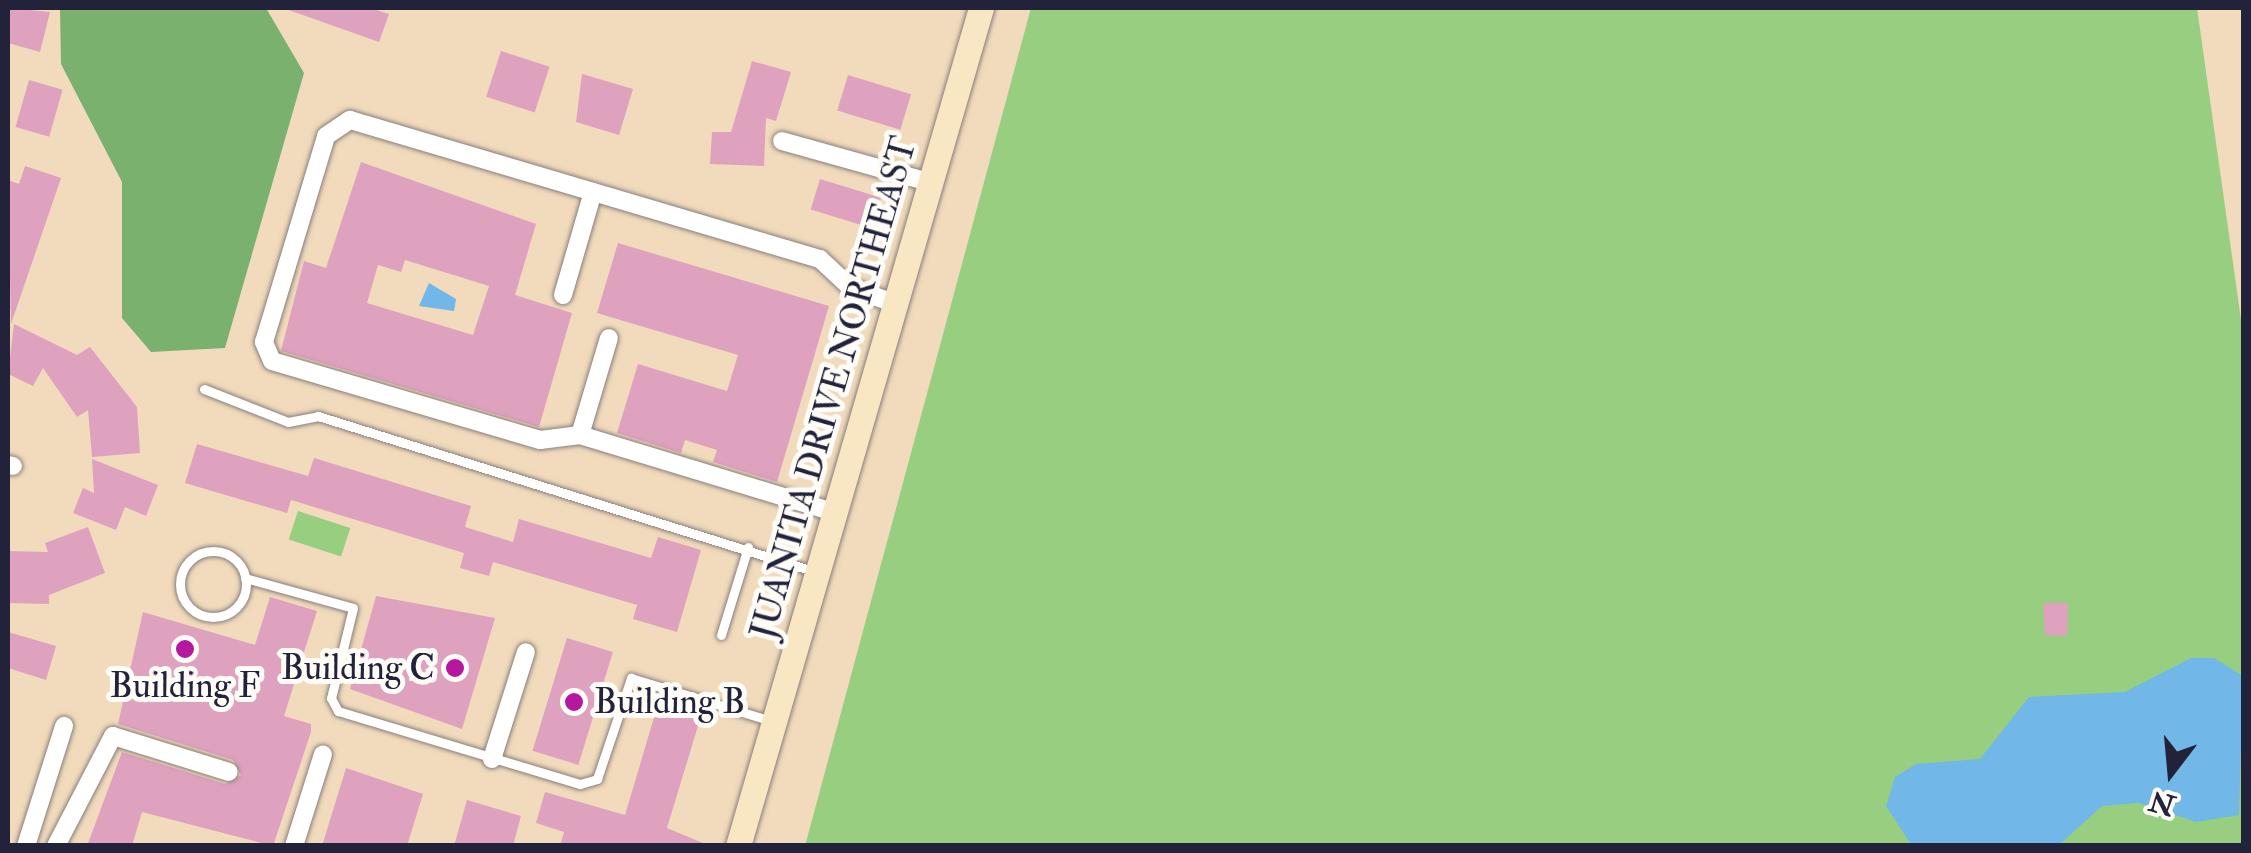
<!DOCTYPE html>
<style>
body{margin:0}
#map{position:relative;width:2251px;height:853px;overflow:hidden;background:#f1dbbc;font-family:"IM FELL Double Pica",serif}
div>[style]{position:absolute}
.green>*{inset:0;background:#98ce80;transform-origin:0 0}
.forest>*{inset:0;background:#7ab16e}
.water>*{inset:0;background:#71b7e8}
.building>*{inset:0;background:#dea2bf;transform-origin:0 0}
.roads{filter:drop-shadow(0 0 2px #8a7e7c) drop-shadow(0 0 2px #8a7e7c)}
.lane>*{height:9px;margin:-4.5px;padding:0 4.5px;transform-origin:4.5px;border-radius:4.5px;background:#fff}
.lane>.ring{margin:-4.5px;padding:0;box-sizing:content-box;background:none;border:9px solid #fff;border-radius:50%}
.street>*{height:18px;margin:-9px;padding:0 9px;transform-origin:9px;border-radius:9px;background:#fff}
.secondary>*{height:25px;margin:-12.5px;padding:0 12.5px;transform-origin:12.5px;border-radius:12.5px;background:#f9e7c3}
.dots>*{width:28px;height:28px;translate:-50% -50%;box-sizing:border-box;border:5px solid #fdfcf7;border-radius:50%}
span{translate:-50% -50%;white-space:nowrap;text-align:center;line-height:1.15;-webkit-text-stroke:10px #fdfcf7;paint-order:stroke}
.street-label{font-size:35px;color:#22223b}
.poi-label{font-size:35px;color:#22223b}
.right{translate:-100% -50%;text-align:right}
.left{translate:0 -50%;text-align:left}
.frame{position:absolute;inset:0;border:10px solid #22223b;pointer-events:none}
.north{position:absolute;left:2121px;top:723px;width:100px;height:100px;-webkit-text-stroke:8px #fdfcf7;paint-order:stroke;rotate:196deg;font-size:28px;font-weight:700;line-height:40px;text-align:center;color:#22223b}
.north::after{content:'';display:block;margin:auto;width:35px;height:45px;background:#22223b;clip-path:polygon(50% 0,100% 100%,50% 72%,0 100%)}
</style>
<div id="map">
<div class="green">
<i style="clip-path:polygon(1031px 8px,2197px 8px,2244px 341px,2243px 845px,805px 846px)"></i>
<i style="left:298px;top:511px;width:55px;height:30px;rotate:18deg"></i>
</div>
<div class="forest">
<i style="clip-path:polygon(60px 8px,266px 8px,304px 73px,225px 348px,151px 352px,122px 318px,122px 182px,61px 64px)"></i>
</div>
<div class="water">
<i style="clip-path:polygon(429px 283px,456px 299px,454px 311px,419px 306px)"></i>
<i style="clip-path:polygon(2191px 658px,2214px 658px,2243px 676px,2239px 815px,2196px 822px,2139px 803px,2102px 806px,2059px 845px,1912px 846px,1886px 806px,1895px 777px,1916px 764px,1980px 759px,2029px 697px,2125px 692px)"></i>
</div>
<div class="building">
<i style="clip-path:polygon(8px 8px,50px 12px,40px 52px,8px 43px)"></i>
<i style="clip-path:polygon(283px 8px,370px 8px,389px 14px,379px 42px)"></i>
<i style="left:501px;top:51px;width:51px;height:48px;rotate:18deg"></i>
<i style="clip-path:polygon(752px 61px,791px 72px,776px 121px,766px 118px,764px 166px,710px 164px,712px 132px,731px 132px)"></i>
<i style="clip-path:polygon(582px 74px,633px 89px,619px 135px,576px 122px)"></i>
<i style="left:848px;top:75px;width:66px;height:37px;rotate:17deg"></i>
<i style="left:29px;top:80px;width:35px;height:49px;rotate:16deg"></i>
<i style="clip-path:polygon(evenodd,361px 162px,536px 224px,515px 295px,572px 313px,539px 427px,281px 351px,304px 261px,326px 268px,361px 162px,405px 260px,489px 286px,473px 335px,367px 303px,378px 265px,401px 272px,405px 260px)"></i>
<i style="clip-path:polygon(25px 166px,61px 178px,11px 324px,8px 180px,19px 184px)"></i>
<i style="left:820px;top:179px;width:64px;height:32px;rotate:17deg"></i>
<i style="clip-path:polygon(618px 243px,829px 306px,777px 482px,713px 462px,717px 450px,685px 440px,681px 453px,617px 433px,638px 364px,727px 391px,738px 355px,597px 313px)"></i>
<i style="clip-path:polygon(14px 324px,77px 355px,90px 347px,137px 407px,140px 453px,92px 457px,88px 410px,77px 417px,43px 368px,33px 386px,8px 374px)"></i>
<i style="clip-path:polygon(197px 444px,308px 476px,314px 458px,471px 506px,465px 527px,513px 542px,519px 519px,651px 558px,658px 537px,701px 550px,677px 632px,633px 619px,637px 605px,493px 562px,489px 576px,460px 568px,464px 553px,291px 500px,287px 513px,185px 483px)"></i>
<i style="clip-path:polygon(92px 459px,158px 485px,146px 516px,125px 507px,116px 530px,73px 513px,83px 488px,94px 493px)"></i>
<i style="clip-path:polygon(88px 527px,105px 573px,49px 595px,49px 604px,8px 603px,8px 551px,48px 552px,45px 543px)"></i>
<i style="clip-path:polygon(376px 596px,495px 618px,462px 729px,350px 689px)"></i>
<i style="clip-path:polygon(270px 597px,317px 611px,284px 716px,311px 724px,311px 732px,273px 846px,142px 812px,132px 846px,87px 846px,122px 752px,225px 784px,241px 775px,233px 760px,118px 724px,143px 612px,255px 645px)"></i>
<i style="clip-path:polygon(2043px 603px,2068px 603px,2067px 636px,2045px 635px)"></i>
<i style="clip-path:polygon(8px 632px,56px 646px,46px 680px,8px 668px)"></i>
<i style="left:567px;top:638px;width:48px;height:118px;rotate:17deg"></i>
<i style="clip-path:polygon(658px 704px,701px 716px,667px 828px,710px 846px,560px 846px,564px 832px,536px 823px,545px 792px,625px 815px)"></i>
<i style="clip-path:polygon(346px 768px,423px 794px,407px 846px,322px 846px)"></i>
<i style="clip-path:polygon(467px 800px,521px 816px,513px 846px,454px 846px)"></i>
</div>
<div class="roads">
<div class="lane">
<i style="left:204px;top:389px;width:90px;rotate:21.4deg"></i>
<i style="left:288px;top:422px;width:31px;rotate:-11deg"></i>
<i style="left:318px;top:416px;width:519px;rotate:17.39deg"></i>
<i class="ring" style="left:180px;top:551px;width:57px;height:57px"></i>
<i style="left:245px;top:578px;width:112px;rotate:15.5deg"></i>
<i style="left:353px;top:608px;width:93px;rotate:103.7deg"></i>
<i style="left:331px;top:698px;width:15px;rotate:62deg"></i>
<i style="left:338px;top:711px;width:253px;rotate:16.8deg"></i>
<i style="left:580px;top:784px;width:18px;rotate:-16deg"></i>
<i style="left:597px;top:779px;width:107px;rotate:-71.4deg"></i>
<i style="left:631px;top:678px;width:147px;rotate:17deg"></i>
<i style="left:721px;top:635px;width:92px;rotate:-72.9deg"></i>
</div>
<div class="street">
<i style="left:782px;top:141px;width:153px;rotate:15.6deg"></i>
<i style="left:563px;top:295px;width:107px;rotate:-73.8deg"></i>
<i style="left:580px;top:435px;width:101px;rotate:-73.4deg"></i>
<i style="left:8px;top:465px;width:5px;rotate:11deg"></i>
<i style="left:830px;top:511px;width:261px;rotate:-163.1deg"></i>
<i style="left:580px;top:435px;width:40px;rotate:172.9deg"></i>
<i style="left:540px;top:440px;width:279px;rotate:-163.6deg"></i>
<i style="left:272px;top:361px;width:21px;rotate:-113deg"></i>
<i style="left:264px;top:342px;width:215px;rotate:-73.2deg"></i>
<i style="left:326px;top:136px;width:29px;rotate:-34deg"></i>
<i style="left:350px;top:120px;width:490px;rotate:16.5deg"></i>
<i style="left:820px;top:259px;width:41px;rotate:43deg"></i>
<i style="left:850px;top:287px;width:46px;rotate:20.4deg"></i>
<i style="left:492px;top:759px;width:112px;rotate:-72.4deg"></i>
<i style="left:26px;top:846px;width:126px;rotate:-72.4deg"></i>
<i style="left:56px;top:846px;width:124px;rotate:-62.6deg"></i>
<i style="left:113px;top:736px;width:121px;rotate:17.2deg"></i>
<i style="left:294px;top:846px;width:96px;rotate:-72.5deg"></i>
</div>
<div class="secondary">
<i style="left:738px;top:846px;width:873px;rotate:-73.83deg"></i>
</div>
</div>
<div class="dots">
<i style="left:185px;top:649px;background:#b5179e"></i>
<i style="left:455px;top:668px;background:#b5179e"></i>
<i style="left:574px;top:702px;background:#b5179e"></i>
</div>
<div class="street-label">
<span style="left:834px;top:388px;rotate:-74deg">JUANITA DRIVE NORTHEAST</span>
</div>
<div class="poi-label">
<span class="right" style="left:435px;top:668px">Building C</span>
<span style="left:185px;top:686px">Building F</span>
<span class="left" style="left:594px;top:702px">Building B</span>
</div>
<div class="frame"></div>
<div class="north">N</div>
</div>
